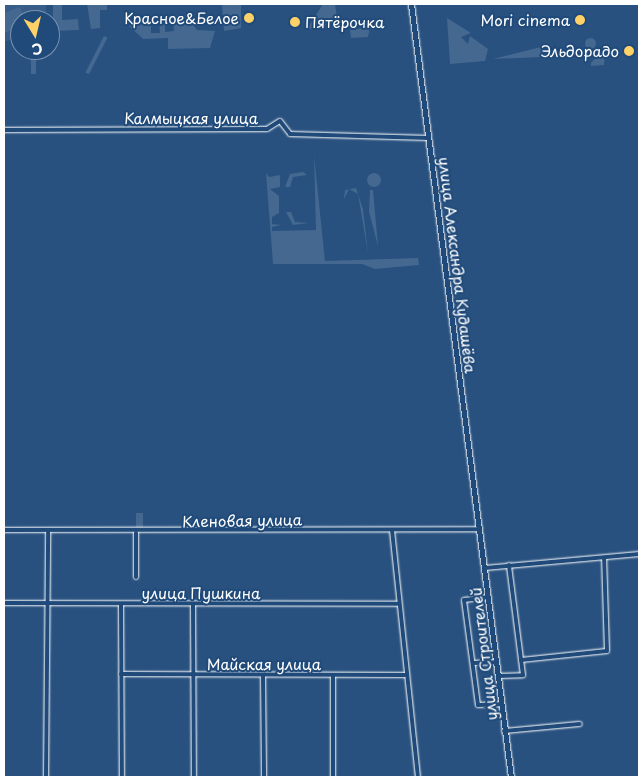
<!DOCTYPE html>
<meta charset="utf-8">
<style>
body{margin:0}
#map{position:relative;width:643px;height:781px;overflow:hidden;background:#28517f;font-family:"Playpen Sans",sans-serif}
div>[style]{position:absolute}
.built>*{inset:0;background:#375d88}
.green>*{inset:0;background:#446890;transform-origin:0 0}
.round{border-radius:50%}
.roads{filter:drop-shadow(0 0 1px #fff) drop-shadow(0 0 1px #fff)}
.minor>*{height:4px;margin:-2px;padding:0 2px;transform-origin:2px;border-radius:2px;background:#1f4a7a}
.secondary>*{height:5px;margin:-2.5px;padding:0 2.5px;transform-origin:2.5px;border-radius:2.5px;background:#1f4a7a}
.dots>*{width:14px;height:14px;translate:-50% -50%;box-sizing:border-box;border:2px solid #1f4a7a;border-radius:50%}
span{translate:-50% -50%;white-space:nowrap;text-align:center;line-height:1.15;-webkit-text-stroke:4px #1f4a7a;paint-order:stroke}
.poi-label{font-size:15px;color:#fff}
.right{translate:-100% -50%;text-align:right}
.left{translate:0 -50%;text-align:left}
.street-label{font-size:15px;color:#fff}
.frame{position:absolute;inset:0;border:5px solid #fff;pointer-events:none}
.north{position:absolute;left:10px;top:10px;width:50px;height:50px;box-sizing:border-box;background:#1f4a7a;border:1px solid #7992af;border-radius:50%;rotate:171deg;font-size:14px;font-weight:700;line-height:20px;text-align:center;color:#fff}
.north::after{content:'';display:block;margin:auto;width:18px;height:22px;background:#ffd166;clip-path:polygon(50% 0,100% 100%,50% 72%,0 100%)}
</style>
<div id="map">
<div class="built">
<i style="clip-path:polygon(4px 4px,46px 4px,46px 20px,20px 20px,20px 36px,4px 42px)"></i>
</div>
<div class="green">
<i style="clip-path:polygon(53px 4px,62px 4px,62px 20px,78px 19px,79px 30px,53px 31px)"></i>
<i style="clip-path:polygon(87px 4px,107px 4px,107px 10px,100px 10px,100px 28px,91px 29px)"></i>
<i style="clip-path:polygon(222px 4px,241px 4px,241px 28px,224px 31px)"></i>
<i style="clip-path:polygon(323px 4px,335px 4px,338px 24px,307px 29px)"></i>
<i style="clip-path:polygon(20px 7px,25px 20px,20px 20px,20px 27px,4px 33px,4px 13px)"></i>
<i style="clip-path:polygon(evenodd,186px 15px,186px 22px,188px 17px,197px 30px,215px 31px,210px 48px,168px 49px,168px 38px,143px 39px,129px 26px,136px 18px,139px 22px,139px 16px,144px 20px,143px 16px,186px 15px,173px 17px,174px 31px,165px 32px,165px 18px,159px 19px,160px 33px,151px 33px,151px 18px,173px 17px)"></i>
<i style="clip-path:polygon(447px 18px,471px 33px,461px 37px,468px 44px,470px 36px,488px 49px,485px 61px,450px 64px)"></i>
<i style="clip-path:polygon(370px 27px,368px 37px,351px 38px,350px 30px)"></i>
<i style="left:104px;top:36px;width:4px;height:41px;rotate:27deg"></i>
<i class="round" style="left:584.5px;top:37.5px;width:11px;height:11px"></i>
<i style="clip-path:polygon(541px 47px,547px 51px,541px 57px,493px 59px)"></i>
<i style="clip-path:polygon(605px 47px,604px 65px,591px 66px,591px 63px)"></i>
<i style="left:31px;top:50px;width:5px;height:24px"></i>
<i style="clip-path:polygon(314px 155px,325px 261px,418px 258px,419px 265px,375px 269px,362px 264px,273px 264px,266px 173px,269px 177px,280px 175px,280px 187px,270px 189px,279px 196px,279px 213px,272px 217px,272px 224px,281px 225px,272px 227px,272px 231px,316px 230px)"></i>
<i class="round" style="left:367px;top:173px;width:14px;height:14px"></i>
<i style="clip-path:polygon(290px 174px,303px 172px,307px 175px,293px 177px,290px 187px,285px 187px)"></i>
<i style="clip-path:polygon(356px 188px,363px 209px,368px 253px,358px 194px,349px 189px,344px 199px,345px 190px)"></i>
<i style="clip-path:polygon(370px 190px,373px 190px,378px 246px,369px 212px)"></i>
<i style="clip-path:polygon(286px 212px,291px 212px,295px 222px,309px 223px,293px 225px)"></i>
<i style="left:136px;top:513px;width:7px;height:15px"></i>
</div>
<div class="roads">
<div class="minor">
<i style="left:4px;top:130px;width:263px;rotate:-0.2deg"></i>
<i style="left:267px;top:129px;width:15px;rotate:-32deg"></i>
<i style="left:280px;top:121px;width:16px;rotate:52deg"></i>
<i style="left:290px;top:134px;width:139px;rotate:1.6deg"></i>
<i style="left:4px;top:530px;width:476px;rotate:-0.1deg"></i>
<i style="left:392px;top:530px;width:248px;rotate:84deg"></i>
<i style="left:136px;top:533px;width:44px;rotate:90deg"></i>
<i style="left:485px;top:568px;width:155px;rotate:-5.2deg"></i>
<i style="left:489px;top:597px;width:25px;rotate:173deg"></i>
<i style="left:464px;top:600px;width:106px;rotate:82.4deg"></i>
<i style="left:478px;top:705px;width:23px;rotate:-2deg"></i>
<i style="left:4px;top:603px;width:394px;rotate:0.1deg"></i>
<i style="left:193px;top:604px;width:173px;rotate:89.7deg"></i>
<i style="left:121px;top:605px;width:172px;rotate:89.7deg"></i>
<i style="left:521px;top:660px;width:86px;rotate:-6deg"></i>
<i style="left:607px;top:651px;width:93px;rotate:-91.8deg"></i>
<i style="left:473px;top:663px;width:23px;rotate:-2deg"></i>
<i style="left:121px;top:674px;width:285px;rotate:0.2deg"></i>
<i style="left:263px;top:676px;width:101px;rotate:89.4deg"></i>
<i style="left:498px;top:676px;width:25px;rotate:-2deg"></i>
<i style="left:523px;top:675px;width:111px;rotate:-97.3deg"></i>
<i style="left:504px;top:731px;width:76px;rotate:-5.3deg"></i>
<i style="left:46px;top:777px;width:246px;rotate:-89.5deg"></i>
<i style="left:333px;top:777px;width:102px;rotate:-90deg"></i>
</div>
<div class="secondary">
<i style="left:411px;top:4px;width:779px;rotate:82.63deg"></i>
</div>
</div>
<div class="dots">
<i style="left:249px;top:18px;background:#ffd166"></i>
<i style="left:580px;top:20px;background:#ffd166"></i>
<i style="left:295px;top:22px;background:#ffd166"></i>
<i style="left:629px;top:51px;background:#ffd166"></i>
</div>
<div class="poi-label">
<span class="right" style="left:239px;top:18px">Красное&amp;Белое</span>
<span class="right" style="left:570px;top:20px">Mori cinema</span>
<span class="left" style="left:305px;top:22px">Пятёрочка</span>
<span class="right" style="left:619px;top:51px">Эльдорадо</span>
</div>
<div class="street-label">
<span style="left:191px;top:118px">Калмыцкая улица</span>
<span style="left:458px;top:265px;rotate:83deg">улица Александра Кудашёва</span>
<span style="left:242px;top:520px;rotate:-1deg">Кленовая улица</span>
<span style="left:201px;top:593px">улица Пушкина</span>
<span style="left:483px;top:654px;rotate:-97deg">улица Строителей</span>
<span style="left:264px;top:664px">Майская улица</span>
</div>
<div class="frame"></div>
<div class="north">С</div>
</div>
